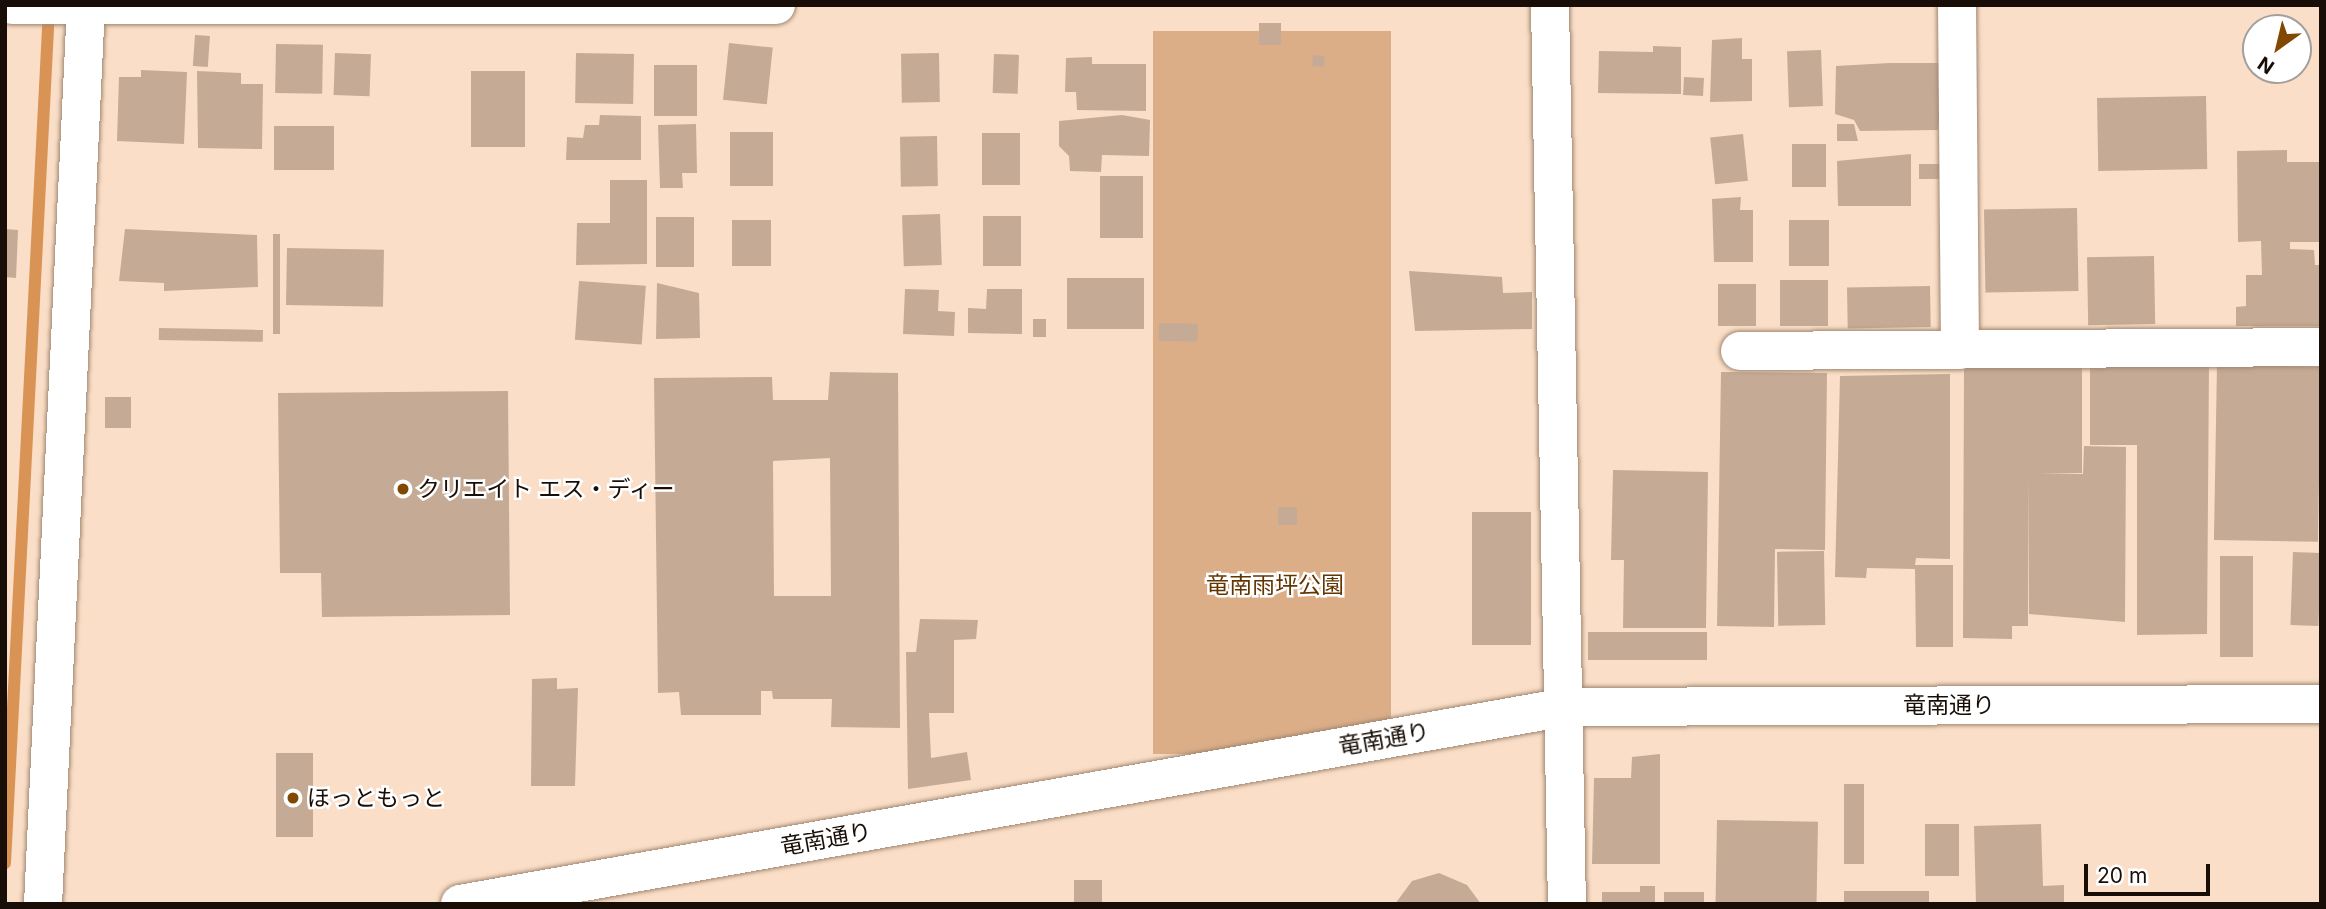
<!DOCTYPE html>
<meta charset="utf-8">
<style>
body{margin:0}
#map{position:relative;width:2326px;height:909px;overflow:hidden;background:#fadec7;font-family:Inter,"Noto Sans JP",sans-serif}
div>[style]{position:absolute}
.green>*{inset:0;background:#dbae88;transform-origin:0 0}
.stream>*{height:12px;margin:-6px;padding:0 6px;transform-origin:6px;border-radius:6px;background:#d99455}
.building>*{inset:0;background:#c5ab95;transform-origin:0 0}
.roads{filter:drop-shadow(0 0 2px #a08671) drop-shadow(0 0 2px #a08671)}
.street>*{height:38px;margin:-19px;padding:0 19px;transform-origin:19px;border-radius:19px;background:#fff}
.secondary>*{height:38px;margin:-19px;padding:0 19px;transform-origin:19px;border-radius:19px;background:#fff}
.dots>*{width:19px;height:19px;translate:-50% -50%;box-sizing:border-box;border:4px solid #fff;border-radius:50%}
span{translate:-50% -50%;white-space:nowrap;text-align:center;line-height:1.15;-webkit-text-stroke:5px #fff;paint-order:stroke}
.poi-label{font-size:23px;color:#180e07}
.left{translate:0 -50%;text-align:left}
.park-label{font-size:23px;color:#623500}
.street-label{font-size:23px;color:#180e07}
.frame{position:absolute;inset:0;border:7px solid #180e07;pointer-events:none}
.north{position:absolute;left:2242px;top:14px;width:70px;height:70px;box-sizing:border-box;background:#fff;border:2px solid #a39f9c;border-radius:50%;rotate:214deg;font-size:19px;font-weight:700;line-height:28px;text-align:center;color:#180e07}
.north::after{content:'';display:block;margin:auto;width:24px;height:32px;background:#834800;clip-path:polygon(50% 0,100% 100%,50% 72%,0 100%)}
.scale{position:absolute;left:2084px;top:864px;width:126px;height:32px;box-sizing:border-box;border:4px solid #180e07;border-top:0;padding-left:9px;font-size:21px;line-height:24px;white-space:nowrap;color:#180e07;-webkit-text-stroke:5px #fff;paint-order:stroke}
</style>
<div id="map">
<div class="green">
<i style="left:1153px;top:31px;width:238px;height:723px"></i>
</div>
<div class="stream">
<i style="left:5px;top:863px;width:854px;rotate:-87.05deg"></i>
</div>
<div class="building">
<i style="left:1281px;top:23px;width:22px;height:22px;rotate:90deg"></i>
<i style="left:195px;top:35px;width:15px;height:31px;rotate:4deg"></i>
<i style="clip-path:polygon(1742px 38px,1742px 59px,1752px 59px,1752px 101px,1710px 102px,1712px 40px)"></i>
<i style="left:729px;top:43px;width:44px;height:57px;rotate:6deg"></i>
<i style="left:276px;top:44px;width:47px;height:49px;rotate:1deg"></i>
<i style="clip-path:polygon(1653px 46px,1681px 47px,1681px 94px,1598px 93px,1599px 51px,1653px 52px)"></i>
<i style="left:1821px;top:50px;width:56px;height:34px;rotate:88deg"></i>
<i style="left:335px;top:53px;width:36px;height:42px;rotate:2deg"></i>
<i style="left:576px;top:53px;width:58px;height:50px;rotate:1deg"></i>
<i style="left:939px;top:53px;width:49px;height:38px;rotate:89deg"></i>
<i style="left:994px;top:54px;width:25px;height:39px;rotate:2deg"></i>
<i style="left:1313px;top:55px;width:12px;height:11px;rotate:5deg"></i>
<i style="clip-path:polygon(1092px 57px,1092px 64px,1146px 64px,1146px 111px,1077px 110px,1076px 92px,1065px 92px,1066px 58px)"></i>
<i style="clip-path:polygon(1890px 63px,1944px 63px,1938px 130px,1860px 131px,1854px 120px,1835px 114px,1836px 66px)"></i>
<i style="left:654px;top:65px;width:43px;height:51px"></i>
<i style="clip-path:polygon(141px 70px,187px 72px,184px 144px,117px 141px,119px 77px,141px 77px)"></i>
<i style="clip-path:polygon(197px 71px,241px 73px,241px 84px,263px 84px,262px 149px,198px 148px)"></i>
<i style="left:471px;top:71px;width:54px;height:76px"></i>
<i style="left:1684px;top:77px;width:20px;height:18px;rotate:3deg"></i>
<i style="left:2206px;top:96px;width:73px;height:109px;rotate:89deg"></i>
<i style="clip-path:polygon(600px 115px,641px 116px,641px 160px,566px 160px,567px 137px,583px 138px,585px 125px,599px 125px)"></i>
<i style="clip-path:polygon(1122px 115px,1150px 120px,1149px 156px,1102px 155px,1101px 172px,1070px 171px,1069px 156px,1059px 146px,1059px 121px)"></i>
<i style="clip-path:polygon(696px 124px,697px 173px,682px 173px,683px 188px,660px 188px,658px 125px)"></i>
<i style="clip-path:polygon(1837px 124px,1854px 124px,1858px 141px,1837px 141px)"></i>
<i style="left:274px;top:126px;width:60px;height:44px"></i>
<i style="left:730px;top:132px;width:43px;height:54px"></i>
<i style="left:982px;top:133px;width:38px;height:52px"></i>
<i style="left:1743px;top:134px;width:47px;height:33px;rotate:84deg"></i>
<i style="left:937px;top:136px;width:50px;height:37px;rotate:89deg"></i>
<i style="left:1792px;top:144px;width:34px;height:43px"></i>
<i style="clip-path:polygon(2287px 150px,2287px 162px,2321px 162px,2321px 242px,2290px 242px,2290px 249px,2314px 250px,2315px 265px,2321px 265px,2321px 326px,2236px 326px,2236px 307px,2246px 306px,2246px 275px,2262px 275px,2261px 241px,2238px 242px,2237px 151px)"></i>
<i style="clip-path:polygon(1911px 154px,1911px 206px,1838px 206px,1837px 161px)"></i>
<i style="left:1919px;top:164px;width:21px;height:15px"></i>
<i style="left:1100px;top:176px;width:43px;height:62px"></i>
<i style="clip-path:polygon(610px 180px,647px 180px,647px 264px,576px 265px,577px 223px,610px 223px)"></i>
<i style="clip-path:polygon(1741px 197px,1740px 210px,1753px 210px,1753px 262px,1714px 262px,1712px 199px)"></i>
<i style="left:2077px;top:208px;width:83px;height:93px;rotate:89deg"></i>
<i style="left:940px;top:214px;width:51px;height:38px;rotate:88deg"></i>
<i style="left:983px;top:216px;width:38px;height:50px"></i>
<i style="left:656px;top:217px;width:38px;height:50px"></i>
<i style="left:732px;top:220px;width:39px;height:46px"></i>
<i style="left:1789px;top:220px;width:40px;height:46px"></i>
<i style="clip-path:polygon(5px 229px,18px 230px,16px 278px,5px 277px)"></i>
<i style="clip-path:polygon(125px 229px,257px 235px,258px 287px,164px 291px,164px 283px,119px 281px)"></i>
<i style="left:273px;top:234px;width:7px;height:100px"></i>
<i style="left:287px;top:248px;width:97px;height:57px;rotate:1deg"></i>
<i style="left:2154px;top:256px;width:68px;height:67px;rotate:89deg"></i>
<i style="clip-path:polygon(1409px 271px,1502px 277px,1503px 293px,1532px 292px,1532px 329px,1415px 331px)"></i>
<i style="left:1067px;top:278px;width:77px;height:51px"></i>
<i style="left:1828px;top:280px;width:46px;height:48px;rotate:90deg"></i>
<i style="left:579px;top:281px;width:67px;height:59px;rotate:4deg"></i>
<i style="clip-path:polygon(657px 283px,699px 293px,700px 338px,656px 339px)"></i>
<i style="left:1718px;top:284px;width:38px;height:42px"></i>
<i style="left:1930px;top:286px;width:41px;height:83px;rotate:89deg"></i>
<i style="clip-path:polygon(905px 289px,939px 290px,938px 311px,955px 312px,954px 336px,903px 334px)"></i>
<i style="clip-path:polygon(987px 289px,1022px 289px,1022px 334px,968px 333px,968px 308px,986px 309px)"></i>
<i style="left:1033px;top:319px;width:13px;height:18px"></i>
<i style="left:1159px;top:323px;width:39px;height:18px;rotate:1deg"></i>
<i style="left:159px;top:328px;width:104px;height:12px;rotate:1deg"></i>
<i style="clip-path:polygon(2090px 363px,2209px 365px,2207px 634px,2137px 635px,2137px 445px,2090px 445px)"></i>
<i style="left:2217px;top:365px;width:104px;height:175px;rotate:1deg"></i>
<i style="clip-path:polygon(1964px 367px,2082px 367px,2082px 473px,2039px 474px,2083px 474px,2084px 446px,2126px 447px,2125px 622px,2029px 614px,2028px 473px,2028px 626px,2012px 626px,2012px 639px,1963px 638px)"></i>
<i style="clip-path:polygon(evenodd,830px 372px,898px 373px,900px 728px,831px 727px,832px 699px,773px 699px,772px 691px,761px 691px,761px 715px,681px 715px,679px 692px,658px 693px,654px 378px,772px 377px,773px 400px,828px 400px,830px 372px,830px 458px,831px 596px,774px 596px,773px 461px,830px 458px)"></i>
<i style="clip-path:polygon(1721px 372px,1827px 373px,1825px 550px,1775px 549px,1774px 627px,1717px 626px)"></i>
<i style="clip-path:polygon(1950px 374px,1950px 559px,1916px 558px,1915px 565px,1953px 565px,1953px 647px,1916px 647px,1915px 569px,1867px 568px,1866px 578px,1835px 577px,1840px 376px)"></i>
<i style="clip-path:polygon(508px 391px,510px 615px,322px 617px,321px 573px,280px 573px,278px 393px)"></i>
<i style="left:105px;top:397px;width:26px;height:31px"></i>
<i style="clip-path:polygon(1613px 470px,1708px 472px,1706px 628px,1623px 628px,1624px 560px,1611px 560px)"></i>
<i style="left:1278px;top:507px;width:19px;height:18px"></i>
<i style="left:1531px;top:512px;width:133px;height:59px;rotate:90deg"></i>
<i style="left:1824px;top:551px;width:74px;height:47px;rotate:89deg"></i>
<i style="left:2293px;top:552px;width:28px;height:73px;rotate:2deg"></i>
<i style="left:2220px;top:556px;width:33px;height:101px"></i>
<i style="clip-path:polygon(920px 619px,978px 620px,976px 639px,954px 640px,954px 713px,929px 713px,931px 758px,967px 752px,971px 780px,908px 789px,906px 652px,916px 652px)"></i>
<i style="left:1588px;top:632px;width:119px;height:28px"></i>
<i style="clip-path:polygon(557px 678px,557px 689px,578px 688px,575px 786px,531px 786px,532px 679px)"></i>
<i style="left:276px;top:753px;width:37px;height:84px"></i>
<i style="clip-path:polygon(1660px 754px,1660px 864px,1592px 864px,1594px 778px,1631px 778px,1632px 757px)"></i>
<i style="left:1844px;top:784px;width:20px;height:80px"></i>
<i style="left:1717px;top:820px;width:101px;height:84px;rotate:1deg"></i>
<i style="left:1959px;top:824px;width:52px;height:34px;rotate:90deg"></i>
<i style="clip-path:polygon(2041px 824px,2043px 886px,2064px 885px,2064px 904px,1976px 904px,1974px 826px)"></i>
<i style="clip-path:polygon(1439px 873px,1467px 885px,1481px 904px,1395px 904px,1412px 881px)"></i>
<i style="left:1074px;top:880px;width:28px;height:24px"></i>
<i style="clip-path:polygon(1640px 886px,1655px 886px,1655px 904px,1602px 904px,1602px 892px,1640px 892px)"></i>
<i style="left:1929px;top:891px;width:13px;height:85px;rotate:90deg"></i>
<i style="left:1664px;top:892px;width:40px;height:12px"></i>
</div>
<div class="roads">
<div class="street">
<i style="left:12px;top:5px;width:764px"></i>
<i style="left:1550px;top:5px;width:899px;rotate:88.92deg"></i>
<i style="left:1957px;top:5px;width:345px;rotate:89.5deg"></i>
<i style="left:1740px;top:351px;width:581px;rotate:-0.39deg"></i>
<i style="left:43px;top:904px;width:900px;rotate:-87.26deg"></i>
</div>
<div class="secondary">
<i style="left:460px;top:904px;width:1123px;rotate:-10.1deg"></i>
<i style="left:1566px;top:707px;width:755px;rotate:-0.23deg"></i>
</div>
</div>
<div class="dots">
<i style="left:403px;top:489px;background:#834800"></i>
<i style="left:293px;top:798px;background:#834800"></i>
</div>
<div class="poi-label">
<span class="left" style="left:417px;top:489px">クリエイト エス・ディー</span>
<span class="left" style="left:307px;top:798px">ほっともっと</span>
</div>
<div class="park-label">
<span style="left:1275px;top:585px">竜南雨坪公園</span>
</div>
<div class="street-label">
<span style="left:1949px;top:705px">竜南通り</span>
<span style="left:1384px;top:739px;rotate:-10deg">竜南通り</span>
<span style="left:826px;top:839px;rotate:-10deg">竜南通り</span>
</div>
<div class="frame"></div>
<div class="north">N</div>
<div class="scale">20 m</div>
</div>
